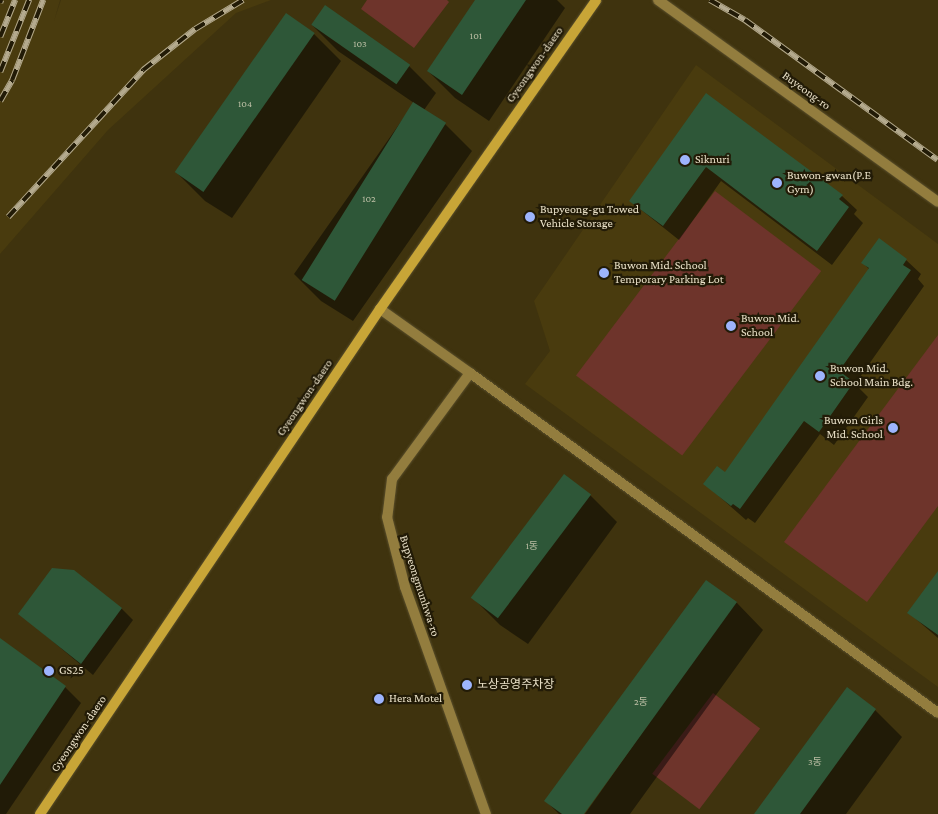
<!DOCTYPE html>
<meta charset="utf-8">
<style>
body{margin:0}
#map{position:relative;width:938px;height:814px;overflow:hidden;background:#3f330e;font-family:"Crimson Pro","Noto Sans KR",serif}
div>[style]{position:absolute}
.built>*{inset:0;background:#493b0e}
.green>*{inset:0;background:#6e342b;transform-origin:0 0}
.shadow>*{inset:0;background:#0007}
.building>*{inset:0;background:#2e5738;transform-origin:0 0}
.roads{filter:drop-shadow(0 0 1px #5a4f2c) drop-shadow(0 0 1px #5a4f2c)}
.minor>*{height:10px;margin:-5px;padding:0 5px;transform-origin:5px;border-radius:5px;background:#937d3e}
.tertiary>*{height:10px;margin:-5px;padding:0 5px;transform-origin:5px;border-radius:5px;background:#937d3e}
.secondary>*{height:10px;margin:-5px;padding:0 5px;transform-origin:5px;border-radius:5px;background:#c8a537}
.rail>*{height:5.5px;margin-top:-2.75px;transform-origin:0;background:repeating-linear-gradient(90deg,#221b07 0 11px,#b4aa8e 0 22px);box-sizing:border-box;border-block:1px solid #b4aa8e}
.dots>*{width:14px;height:14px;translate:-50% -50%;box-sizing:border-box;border:2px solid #221b07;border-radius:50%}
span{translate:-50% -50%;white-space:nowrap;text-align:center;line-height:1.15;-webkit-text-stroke:4.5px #221b07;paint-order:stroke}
.number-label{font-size:10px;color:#bbbea4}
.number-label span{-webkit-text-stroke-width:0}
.street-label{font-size:12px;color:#eae1c8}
.poi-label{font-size:12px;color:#eae1c8}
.left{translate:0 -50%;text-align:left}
.right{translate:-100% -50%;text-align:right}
</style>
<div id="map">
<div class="built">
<i style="clip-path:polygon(0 0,60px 0,54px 21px,61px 0,271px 0,236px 13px,108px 130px,0 254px)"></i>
<i style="clip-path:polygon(696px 65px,938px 244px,938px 687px,525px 384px,550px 351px,534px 301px)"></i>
</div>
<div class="green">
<i style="clip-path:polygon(367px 0,447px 0,449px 2px,414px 48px,361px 9px)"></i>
<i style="left:715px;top:191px;width:133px;height:231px;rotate:37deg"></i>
<i style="clip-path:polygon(938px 335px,938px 506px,867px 602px,784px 542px)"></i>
<i style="left:713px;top:693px;width:59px;height:101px;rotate:37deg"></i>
</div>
<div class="shadow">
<i style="clip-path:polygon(477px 0,557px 0,565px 8px,489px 121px,455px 98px,428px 71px)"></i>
<i style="clip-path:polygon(311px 24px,409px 66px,436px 93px,424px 110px,445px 124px,472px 151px,353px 321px,321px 301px,294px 274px,414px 103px,338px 51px)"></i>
<i style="clip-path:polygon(314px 34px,341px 61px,232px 218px,205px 201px,178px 174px)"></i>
<i style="clip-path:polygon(707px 95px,842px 196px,857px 210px,854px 214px,863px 223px,832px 265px,721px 181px,679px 240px,630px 201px)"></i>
<i style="clip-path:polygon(906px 260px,921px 274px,918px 279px,924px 286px,855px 384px,868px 397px,834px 445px,820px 434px,755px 523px,748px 518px,746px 520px,705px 484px,726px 474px,870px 270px,863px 263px)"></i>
<i style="clip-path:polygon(590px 495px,617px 522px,528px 644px,500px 625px,474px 599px)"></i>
<i style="clip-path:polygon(938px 573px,938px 638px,909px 613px)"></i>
<i style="clip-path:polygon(707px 582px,737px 603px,763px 630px,630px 814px,585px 814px,668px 696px,582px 814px,559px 814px,546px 801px)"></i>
<i style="clip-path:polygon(121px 608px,133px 620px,93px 675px,20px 614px)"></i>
<i style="clip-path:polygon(0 639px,65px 687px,81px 703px,6px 814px,0 814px)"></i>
<i style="clip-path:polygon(875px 710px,902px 737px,846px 814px,756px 814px)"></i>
</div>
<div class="building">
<i style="clip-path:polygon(475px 0,526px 0,462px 95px,427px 71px)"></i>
<i style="left:325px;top:5px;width:104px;height:24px;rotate:35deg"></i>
<i style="left:286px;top:13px;width:35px;height:194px;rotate:35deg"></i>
<i style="clip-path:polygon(706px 93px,843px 195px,839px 199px,849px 207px,817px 251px,706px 167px,663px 226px,629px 201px)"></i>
<i style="left:413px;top:102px;width:39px;height:210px;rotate:32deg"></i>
<i style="clip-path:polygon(879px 238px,907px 259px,903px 265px,911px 270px,839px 371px,854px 382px,819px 432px,804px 421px,740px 509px,733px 504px,731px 506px,703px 484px,717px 466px,725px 472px,869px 268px,861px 263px)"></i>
<i style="left:564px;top:474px;width:34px;height:155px;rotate:37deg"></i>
<i style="clip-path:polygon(52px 568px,74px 570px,122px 608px,81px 664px,18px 614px)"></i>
<i style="clip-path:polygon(938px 571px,938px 635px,907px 613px)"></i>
<i style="clip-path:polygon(706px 580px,737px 602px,584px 814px,562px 814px,544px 801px)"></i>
<i style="clip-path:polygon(0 638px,66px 686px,0 785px)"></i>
<i style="clip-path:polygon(847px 687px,876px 709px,800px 814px,754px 814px)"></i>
</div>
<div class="roads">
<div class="minor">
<i style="left:470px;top:373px;width:578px;rotate:36deg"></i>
</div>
<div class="tertiary">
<i style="left:658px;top:0;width:345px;rotate:35.8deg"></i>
<i style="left:380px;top:309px;width:110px;rotate:35.4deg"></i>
<i style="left:470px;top:373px;width:132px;rotate:126.3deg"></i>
<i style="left:392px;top:479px;width:38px;rotate:97deg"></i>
<i style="left:387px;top:517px;width:72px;rotate:75.6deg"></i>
<i style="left:405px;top:587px;width:241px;rotate:70.4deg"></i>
</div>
<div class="secondary">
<i style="left:40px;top:814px;width:609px;rotate:-56.05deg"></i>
<i style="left:380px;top:309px;width:377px;rotate:-55deg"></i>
</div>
</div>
<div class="rail">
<i style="left:710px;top:0;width:40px;rotate:29.7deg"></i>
<i style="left:745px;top:20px;width:238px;rotate:36deg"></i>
<i style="left:0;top:3px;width:3px;rotate:-72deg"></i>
<i style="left:0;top:37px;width:40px;rotate:-68deg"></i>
<i style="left:0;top:72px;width:78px;rotate:-68.1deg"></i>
<i style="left:0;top:101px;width:24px;rotate:-60deg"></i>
<i style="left:12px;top:80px;width:86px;rotate:-68.8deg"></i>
<i style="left:8px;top:217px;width:200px;rotate:-47.4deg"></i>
<i style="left:143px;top:70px;width:66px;rotate:-38.3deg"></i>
<i style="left:195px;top:29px;width:56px;rotate:-31.1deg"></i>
</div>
<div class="dots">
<i style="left:685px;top:160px;background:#9db4fd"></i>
<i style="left:777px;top:183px;background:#9db4fd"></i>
<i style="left:530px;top:217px;background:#9db4fd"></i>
<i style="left:604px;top:273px;background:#9db4fd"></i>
<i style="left:731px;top:326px;background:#9db4fd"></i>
<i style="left:820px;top:376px;background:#9db4fd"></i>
<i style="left:893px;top:428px;background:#9db4fd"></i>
<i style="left:49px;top:671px;background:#9db4fd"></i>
<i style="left:467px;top:685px;background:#9db4fd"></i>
<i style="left:379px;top:699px;background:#9db4fd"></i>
</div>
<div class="number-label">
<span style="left:476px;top:36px">101</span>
<span style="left:360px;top:44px">103</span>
<span style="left:245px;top:104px">104</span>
<span style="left:369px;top:199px">102</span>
<span style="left:532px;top:546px">1동</span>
<span style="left:641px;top:702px">2동</span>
<span style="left:815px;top:762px">3동</span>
</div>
<div class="street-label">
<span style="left:535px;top:65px;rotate:-55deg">Gyeongwon-daero</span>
<span style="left:806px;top:91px;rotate:36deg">Buyeong-ro</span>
<span style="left:305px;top:398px;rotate:-56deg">Gyeongwon-daero</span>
<span style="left:419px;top:586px;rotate:72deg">Bupyeongmunhwa-ro</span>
<span style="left:79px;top:734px;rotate:-56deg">Gyeongwon-daero</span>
</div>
<div class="poi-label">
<span class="left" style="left:695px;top:160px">Siknuri</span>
<span class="left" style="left:787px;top:183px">Buwon-gwan(P.E<br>Gym)</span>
<span class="left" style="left:540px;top:217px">Bupyeong-gu Towed<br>Vehicle Storage</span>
<span class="left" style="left:614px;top:273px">Buwon Mid. School<br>Temporary Parking Lot</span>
<span class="left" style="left:741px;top:326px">Buwon Mid.<br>School</span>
<span class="left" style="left:830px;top:376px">Buwon Mid.<br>School Main Bdg.</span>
<span class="right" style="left:883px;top:428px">Buwon Girls<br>Mid. School</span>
<span class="left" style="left:59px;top:671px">GS25</span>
<span class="left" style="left:477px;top:685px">노상공영주차장</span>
<span class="left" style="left:389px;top:699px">Hera Motel</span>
</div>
</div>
